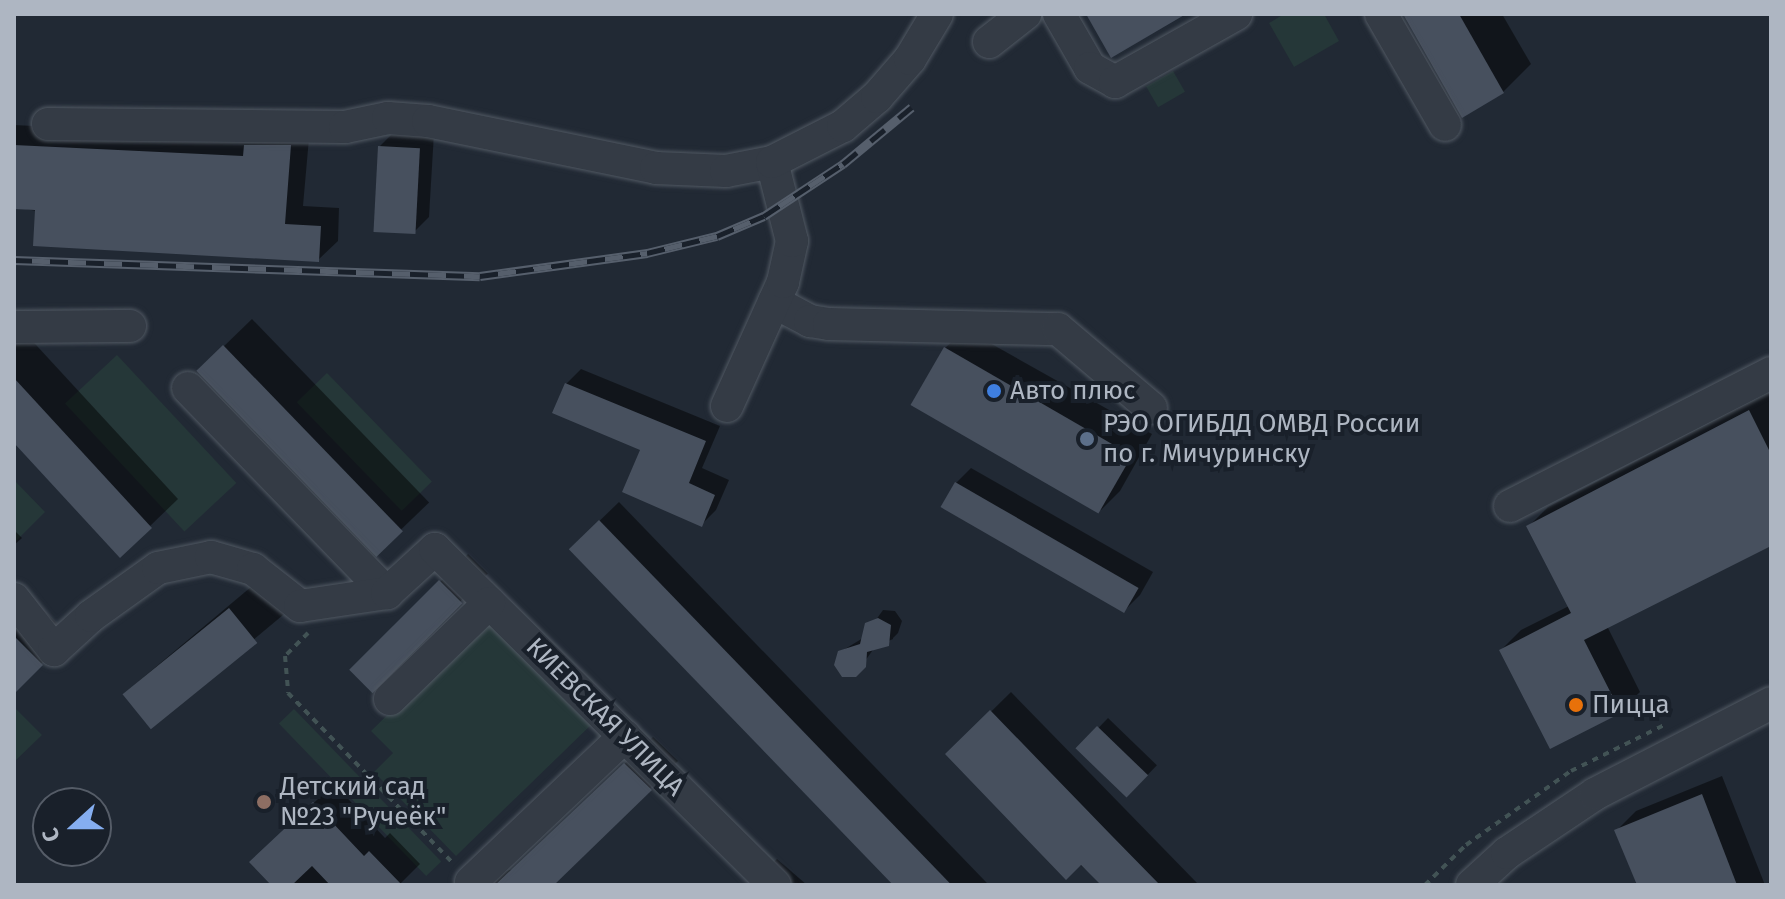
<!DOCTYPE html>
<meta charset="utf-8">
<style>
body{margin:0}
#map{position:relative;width:1785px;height:899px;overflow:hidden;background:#212934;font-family:"Fira Sans",sans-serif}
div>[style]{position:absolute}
.green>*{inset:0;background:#253738;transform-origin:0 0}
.shadow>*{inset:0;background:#0007;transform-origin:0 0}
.building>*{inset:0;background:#47505e;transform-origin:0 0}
.path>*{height:4px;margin-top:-2px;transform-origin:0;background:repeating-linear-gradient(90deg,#425355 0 6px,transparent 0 12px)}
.roads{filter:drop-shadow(0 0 2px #515963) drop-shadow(0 0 2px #515963)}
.minor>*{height:32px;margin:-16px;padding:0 16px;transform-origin:16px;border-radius:16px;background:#343b45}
.rail>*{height:9px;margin-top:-4.5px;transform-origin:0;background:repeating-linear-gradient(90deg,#19202a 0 18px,#565f6c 0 36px);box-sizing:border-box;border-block:2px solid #565f6c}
.dots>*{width:22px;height:22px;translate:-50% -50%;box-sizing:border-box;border:4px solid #19202a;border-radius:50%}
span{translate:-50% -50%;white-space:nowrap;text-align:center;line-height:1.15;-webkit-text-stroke:8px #19202a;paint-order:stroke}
.poi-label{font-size:26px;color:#aeb6c2}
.left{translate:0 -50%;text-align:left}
.street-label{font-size:26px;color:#aeb6c2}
.frame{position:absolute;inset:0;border:16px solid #aeb6c2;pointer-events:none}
.north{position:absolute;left:32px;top:787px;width:80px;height:80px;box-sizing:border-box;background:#19202a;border:2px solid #555c67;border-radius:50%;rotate:249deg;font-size:22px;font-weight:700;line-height:32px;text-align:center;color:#aeb6c2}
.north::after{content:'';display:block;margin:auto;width:28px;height:36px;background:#85aef0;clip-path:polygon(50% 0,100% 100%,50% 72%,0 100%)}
</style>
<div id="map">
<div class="green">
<i style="clip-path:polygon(1284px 14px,1324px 14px,1339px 41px,1294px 67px,1269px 23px)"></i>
<i style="left:1173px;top:71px;width:24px;height:31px;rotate:60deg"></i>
<i style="left:117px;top:355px;width:175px;height:71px;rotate:47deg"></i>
<i style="left:327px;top:373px;width:151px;height:42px;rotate:46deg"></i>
<i style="clip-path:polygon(14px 480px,45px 512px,14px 543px)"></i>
<i style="clip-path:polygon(487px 617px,592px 724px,456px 856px,374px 772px,393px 753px,371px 731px)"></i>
<i style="clip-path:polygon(14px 707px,42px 735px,14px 762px)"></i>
<i style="left:294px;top:709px;width:212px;height:21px;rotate:46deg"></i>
</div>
<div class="shadow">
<i style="clip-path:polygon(1403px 14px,1502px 14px,1531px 64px,1503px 92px)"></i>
<i style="clip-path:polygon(14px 125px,254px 137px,310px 127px,303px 206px,339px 208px,338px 241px,318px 260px,14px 207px)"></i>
<i style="clip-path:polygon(395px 131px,434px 133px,429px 217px,414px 232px,380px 146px)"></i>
<i style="left:252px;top:319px;width:255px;height:74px;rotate:46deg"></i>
<i style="clip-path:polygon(14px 321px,178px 499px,120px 555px,14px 440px)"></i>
<i style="clip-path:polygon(965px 329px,1152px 434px,1120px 491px,1101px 510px,945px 348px)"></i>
<i style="clip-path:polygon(581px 369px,720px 426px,702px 468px,729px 480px,716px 510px,701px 525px,643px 448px,566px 384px)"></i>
<i style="clip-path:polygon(1769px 392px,1771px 544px,1607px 626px,1640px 692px,1620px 711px,1551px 747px,1501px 650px,1521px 630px,1569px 606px,1529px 526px,1548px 507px)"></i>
<i style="clip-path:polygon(971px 468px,1153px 572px,1140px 595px,1125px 610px,956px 483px)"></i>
<i style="left:619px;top:502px;width:537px;height:68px;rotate:46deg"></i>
<i style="clip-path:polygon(14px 530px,22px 538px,14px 545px)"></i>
<i style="left:468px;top:554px;width:28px;height:163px;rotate:45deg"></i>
<i style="left:257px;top:582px;width:42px;height:173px;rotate:50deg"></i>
<i style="clip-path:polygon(38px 605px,69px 636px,14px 690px,14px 630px)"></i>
<i style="clip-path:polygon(883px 610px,895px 611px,902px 621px,898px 633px,893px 638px,894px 622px,893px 639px,875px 647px,855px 675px,840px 652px,863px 638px)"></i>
<i style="clip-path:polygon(1011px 692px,1199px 885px,1104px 885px,948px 754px)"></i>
<i style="left:1108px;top:718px;width:68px;height:43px;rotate:44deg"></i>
<i style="clip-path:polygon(653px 737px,678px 761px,551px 885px,486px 885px,498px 873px,514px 869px)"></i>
<i style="clip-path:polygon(1722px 776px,1765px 885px,1634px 885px,1637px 881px,1616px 831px,1636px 811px)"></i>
<i style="clip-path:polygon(334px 784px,385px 838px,390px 833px,420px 864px,399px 885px,273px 885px,271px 843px)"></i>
<i style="clip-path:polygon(777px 859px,807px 885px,749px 885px)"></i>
</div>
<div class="building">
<i style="clip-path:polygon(1086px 14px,1186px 14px,1111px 58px)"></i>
<i style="clip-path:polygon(1403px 14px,1459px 14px,1504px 93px,1462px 118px)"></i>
<i style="clip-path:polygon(14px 145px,243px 156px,244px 145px,291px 145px,285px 224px,321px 226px,319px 262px,33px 246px,35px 210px,14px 209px)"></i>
<i style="left:378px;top:146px;width:42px;height:86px;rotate:3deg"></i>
<i style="left:223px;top:345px;width:259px;height:37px;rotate:46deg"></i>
<i style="left:944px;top:347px;width:217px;height:67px;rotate:30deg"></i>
<i style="clip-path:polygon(14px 378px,152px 528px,120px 558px,14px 443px)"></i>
<i style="clip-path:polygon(565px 383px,706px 441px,689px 483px,715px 495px,702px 527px,622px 492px,640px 450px,552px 413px)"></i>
<i style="clip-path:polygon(1749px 410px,1771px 454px,1771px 546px,1584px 640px,1621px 713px,1550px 749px,1499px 650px,1571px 613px,1526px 526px)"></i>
<i style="left:955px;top:482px;width:212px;height:29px;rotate:30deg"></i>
<i style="left:599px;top:520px;width:511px;height:42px;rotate:46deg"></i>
<i style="left:439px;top:580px;width:33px;height:127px;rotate:45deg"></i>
<i style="left:229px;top:608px;width:45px;height:137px;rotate:51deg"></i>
<i style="clip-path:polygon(878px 618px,891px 625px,889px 646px,867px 652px,866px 667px,856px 677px,842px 677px,834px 665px,838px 651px,860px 644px,865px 623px)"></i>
<i style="clip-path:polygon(14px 636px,43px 665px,14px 694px)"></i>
<i style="clip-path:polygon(990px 710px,1112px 836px,1160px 885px,1101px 885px,1081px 865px,1066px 880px,945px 754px)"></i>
<i style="left:1097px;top:726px;width:71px;height:31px;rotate:44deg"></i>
<i style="clip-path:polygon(624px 763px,652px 790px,554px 885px,495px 885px)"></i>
<i style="clip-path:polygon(1702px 794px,1737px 885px,1637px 885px,1614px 830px)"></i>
<i style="clip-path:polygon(313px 802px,364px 856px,369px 851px,402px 885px,330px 885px,312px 866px,292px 885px,271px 885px,249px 862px)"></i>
</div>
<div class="path">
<i style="left:308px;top:633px;width:33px;rotate:135deg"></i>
<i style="left:285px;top:656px;width:37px;rotate:85deg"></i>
<i style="left:288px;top:693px;width:237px;rotate:45.9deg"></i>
<i style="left:1425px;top:885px;width:57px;rotate:-44.3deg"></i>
<i style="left:1466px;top:845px;width:128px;rotate:-35.2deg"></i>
<i style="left:1571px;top:771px;width:104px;rotate:-26.3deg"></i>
</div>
<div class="roads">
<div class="minor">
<i style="left:1059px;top:14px;width:62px;rotate:60.1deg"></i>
<i style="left:1090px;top:68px;width:29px;rotate:29deg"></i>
<i style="left:1115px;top:82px;width:139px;rotate:-29.3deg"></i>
<i style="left:1381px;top:14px;width:128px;rotate:60deg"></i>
<i style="left:989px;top:42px;width:46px;rotate:-37.9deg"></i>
<i style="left:48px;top:124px;width:297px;rotate:0.6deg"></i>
<i style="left:345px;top:127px;width:44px;rotate:-11.8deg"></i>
<i style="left:388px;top:118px;width:40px;rotate:4.3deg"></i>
<i style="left:428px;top:121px;width:233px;rotate:11.6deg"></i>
<i style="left:656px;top:168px;width:70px;rotate:2.5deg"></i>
<i style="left:726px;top:171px;width:47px;rotate:-11.1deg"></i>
<i style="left:774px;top:302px;width:41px;rotate:27.8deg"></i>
<i style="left:810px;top:321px;width:19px;rotate:9deg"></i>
<i style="left:829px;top:324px;width:229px;rotate:1.3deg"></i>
<i style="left:1058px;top:329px;width:122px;rotate:40.3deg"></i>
<i style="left:14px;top:327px;width:116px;rotate:-0.5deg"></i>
<i style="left:188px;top:388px;width:286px;rotate:45.9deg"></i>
<i style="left:727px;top:406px;width:136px;rotate:-65.7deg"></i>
<i style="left:783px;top:282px;width:42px;rotate:-77.6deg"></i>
<i style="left:792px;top:241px;width:81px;rotate:-104.2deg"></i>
<i style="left:772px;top:162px;width:80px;rotate:-26.9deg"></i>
<i style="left:843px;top:126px;width:45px;rotate:-40.5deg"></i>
<i style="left:877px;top:97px;width:50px;rotate:-49deg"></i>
<i style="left:910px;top:59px;width:52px;rotate:-59deg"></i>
<i style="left:1510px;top:506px;width:293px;rotate:-27deg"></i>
<i style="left:14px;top:599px;width:65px;rotate:51.9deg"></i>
<i style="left:54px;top:650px;width:50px;rotate:-42.6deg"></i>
<i style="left:91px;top:616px;width:82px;rotate:-35.6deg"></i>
<i style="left:158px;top:568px;width:54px;rotate:-11.7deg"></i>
<i style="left:211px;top:557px;width:44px;rotate:15.9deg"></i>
<i style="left:253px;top:569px;width:60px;rotate:38.2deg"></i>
<i style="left:300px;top:606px;width:88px;rotate:-8.5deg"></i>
<i style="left:387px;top:593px;width:65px;rotate:-42.5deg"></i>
<i style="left:435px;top:549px;width:478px;rotate:44.7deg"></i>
<i style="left:390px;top:699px;width:138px;rotate:-44.1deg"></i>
<i style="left:471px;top:882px;width:212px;rotate:-43.5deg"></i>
<i style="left:1472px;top:885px;width:47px;rotate:-42.4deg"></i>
<i style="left:1507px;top:853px;width:106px;rotate:-33.8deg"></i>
<i style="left:1595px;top:794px;width:198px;rotate:-27.3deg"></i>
</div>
</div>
<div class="rail">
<i style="left:14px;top:260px;width:466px;rotate:2deg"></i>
<i style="left:480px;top:276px;width:169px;rotate:-7.8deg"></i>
<i style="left:647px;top:253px;width:72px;rotate:-13.7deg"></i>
<i style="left:717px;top:236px;width:51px;rotate:-23.1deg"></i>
<i style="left:764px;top:216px;width:95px;rotate:-33.4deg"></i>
<i style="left:843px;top:164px;width:89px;rotate:-39.6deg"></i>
</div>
<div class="dots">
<i style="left:994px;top:391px;background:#3f7fe0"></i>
<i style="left:1087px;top:439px;background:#5c6f8a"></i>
<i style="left:1576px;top:705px;background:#e8710a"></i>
<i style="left:264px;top:802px;background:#8d6e63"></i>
</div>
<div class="poi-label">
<span class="left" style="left:1010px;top:391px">Авто плюс</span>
<span class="left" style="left:1103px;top:439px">РЭО ОГИБДД ОМВД России<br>по г. Мичуринску</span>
<span class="left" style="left:1592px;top:705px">Пицца</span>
<span class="left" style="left:280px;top:802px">Детский сад<br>№23 "Ручеёк"</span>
</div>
<div class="street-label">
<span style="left:605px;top:717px;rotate:45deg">КИЕВСКАЯ УЛИЦА</span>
</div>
<div class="frame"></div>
<div class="north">С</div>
</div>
